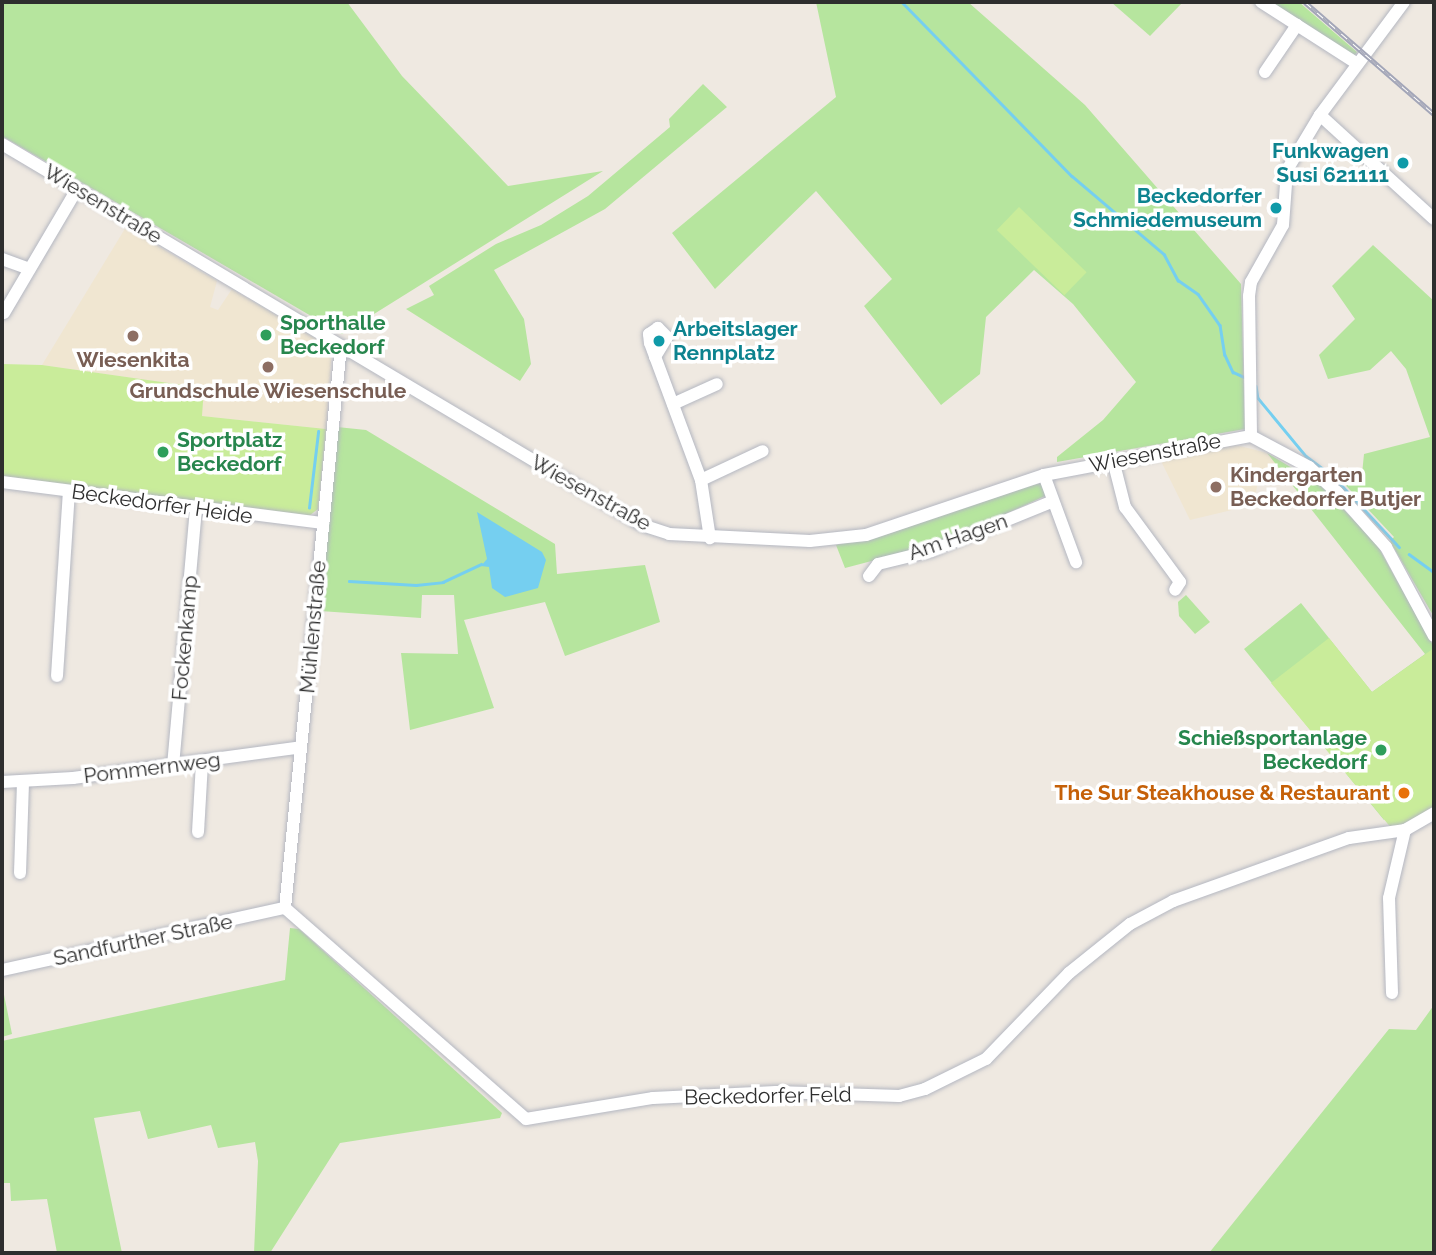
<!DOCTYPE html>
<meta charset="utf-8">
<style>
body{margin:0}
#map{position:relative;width:1436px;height:1255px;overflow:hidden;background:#efe9e1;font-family:Raleway,sans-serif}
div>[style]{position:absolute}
.education>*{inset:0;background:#f0e6d1}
.green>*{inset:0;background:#b6e59e}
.pitch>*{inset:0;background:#c9ec9a;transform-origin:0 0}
.water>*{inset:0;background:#75cff0}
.stream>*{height:2.5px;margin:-1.25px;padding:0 1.25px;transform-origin:1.25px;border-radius:1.25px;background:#75cff0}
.roads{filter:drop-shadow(0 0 2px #b4b7c1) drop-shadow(0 0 2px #b4b7c1)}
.minor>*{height:12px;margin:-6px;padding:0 6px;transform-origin:6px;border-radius:6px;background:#fff}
.rail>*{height:5px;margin-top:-2.5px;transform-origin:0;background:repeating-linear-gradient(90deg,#fff 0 8px,#a3a6b8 0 16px);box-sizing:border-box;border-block:2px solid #a3a6b8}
.dots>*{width:19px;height:19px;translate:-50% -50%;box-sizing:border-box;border:4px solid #fff;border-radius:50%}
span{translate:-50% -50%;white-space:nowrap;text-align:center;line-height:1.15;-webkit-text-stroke:7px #fff;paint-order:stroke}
.culture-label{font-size:21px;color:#0d838f;font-weight:700}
.right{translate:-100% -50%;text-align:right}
.left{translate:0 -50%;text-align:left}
.street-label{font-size:21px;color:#2e2e2e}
.leisure-label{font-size:21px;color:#27864d;font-weight:700}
.education-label{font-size:21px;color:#785e54;font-weight:700}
.food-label{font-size:21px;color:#c56008;font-weight:700}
.frame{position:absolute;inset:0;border:4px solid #2e2e2e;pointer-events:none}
</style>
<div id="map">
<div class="education">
<i style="clip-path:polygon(126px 227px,217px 281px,210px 307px,218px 310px,232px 289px,332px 348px,326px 429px,202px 416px,203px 388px,42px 365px)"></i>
<i style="clip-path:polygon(1236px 445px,1267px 453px,1277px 464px,1258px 481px,1256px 492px,1236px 509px,1190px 520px,1160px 459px)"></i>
</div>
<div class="green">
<i style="clip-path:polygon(2px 2px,347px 2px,402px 76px,508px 186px,603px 171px,342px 334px,2px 136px)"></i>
<i style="clip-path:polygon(816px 2px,968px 2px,1085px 105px,1241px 284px,1245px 429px,1057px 462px,1057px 457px,1103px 420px,1136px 382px,1073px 304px,1034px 270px,986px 317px,980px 374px,941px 405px,864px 306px,892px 279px,816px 191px,715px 289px,672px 233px,836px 97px)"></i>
<i style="clip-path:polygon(1111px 2px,1183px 2px,1150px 36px)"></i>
<i style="clip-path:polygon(1268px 2px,1299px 2px,1357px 52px,1353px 58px)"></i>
<i style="clip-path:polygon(703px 84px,727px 107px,605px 209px,494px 270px,524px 319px,531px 364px,520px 381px,406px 309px,434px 295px,429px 286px,496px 244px,541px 225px,588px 196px,670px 127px,669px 119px)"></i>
<i style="clip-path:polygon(1373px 245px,1434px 301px,1434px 617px,1390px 541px,1394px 537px,1336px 475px,1362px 474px,1364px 454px,1430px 437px,1406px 369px,1391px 351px,1370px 370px,1328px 379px,1319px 355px,1355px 319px,1332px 286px)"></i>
<i style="clip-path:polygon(337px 427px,366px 430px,555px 544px,557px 574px,645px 565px,660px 622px,565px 656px,545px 602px,464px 620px,494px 708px,410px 730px,401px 653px,458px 654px,454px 595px,422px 595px,421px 618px,320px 611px)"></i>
<i style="clip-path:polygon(1267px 453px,1319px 484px,1376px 543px,1434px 647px,1434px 669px,1384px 820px,1244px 649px,1301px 603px,1372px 692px,1425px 654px)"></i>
<i style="clip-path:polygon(1042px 483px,1045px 496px,944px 542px,845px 568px,836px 545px,896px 531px,1002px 492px)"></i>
<i style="clip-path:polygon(1186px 595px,1210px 622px,1195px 634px,1179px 616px,1178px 602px)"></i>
<i style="clip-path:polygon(290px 928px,299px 929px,502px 1113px,500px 1118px,340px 1143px,270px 1253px,254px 1253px,258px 1161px,255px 1142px,218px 1148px,211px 1125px,148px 1139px,140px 1111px,94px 1118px,122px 1253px,57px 1253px,47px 1199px,11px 1201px,10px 1183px,2px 1183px,2px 1041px,285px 980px)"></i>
<i style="clip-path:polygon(2px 985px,12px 1034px,2px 1037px)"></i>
<i style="clip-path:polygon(1434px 1005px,1434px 1253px,1209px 1253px,1389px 1029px,1416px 1030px)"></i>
</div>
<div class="pitch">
<i style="left:1019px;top:207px;width:94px;height:32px;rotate:44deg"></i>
<i style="clip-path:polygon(2px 364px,42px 365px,204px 388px,202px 416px,326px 429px,318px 509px,305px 519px,2px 476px)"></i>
<i style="clip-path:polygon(1329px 638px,1372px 692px,1434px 648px,1434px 809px,1420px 819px,1392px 829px,1271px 683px)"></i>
</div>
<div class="water">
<i style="clip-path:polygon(477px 512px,542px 552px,546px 560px,538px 588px,505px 597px,492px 588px,489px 567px,481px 566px,487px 559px)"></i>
</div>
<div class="stream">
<i style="left:902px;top:2px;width:243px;rotate:45.7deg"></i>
<i style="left:1072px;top:176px;width:121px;rotate:40.3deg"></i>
<i style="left:1164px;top:254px;width:30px;rotate:62deg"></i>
<i style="left:1178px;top:280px;width:24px;rotate:35deg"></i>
<i style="left:1198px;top:294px;width:38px;rotate:55deg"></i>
<i style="left:1220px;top:325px;width:30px;rotate:81deg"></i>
<i style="left:1225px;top:355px;width:19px;rotate:65deg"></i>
<i style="left:1233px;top:372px;width:12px;rotate:24deg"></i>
<i style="left:1256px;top:386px;width:12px;rotate:81deg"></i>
<i style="left:1258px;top:398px;width:75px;rotate:50.4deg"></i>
<i style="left:1306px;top:456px;width:34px;rotate:37deg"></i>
<i style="left:1333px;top:476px;width:97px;rotate:47.1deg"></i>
<i style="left:309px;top:508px;width:77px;rotate:-83.2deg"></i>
<i style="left:1409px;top:554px;width:31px;rotate:36deg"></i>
<i style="left:349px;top:581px;width:67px;rotate:3.4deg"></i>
<i style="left:416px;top:585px;width:27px;rotate:-6deg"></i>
<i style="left:443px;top:582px;width:42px;rotate:-25.3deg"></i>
</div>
<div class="roads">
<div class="minor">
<i style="left:1261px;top:2px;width:113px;rotate:32.7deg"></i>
<i style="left:1265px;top:72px;width:57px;rotate:-55.8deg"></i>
<i style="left:1320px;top:115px;width:154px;rotate:42.4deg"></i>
<i style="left:2px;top:144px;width:745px;rotate:30.77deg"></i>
<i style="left:642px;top:525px;width:28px;rotate:18deg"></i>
<i style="left:669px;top:534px;width:141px;rotate:2.8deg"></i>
<i style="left:810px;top:541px;width:56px;rotate:-6.1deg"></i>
<i style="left:866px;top:535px;width:188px;rotate:-18.6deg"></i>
<i style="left:1044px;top:475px;width:211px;rotate:-10.7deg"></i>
<i style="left:2px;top:259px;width:29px;rotate:20deg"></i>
<i style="left:4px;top:313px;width:144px;rotate:-59.5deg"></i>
<i style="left:655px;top:357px;width:23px;rotate:-59deg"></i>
<i style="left:667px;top:337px;width:13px;rotate:-135deg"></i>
<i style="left:658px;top:328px;width:11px;rotate:146deg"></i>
<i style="left:649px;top:334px;width:9px;rotate:84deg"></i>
<i style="left:650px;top:343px;width:146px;rotate:69.6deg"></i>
<i style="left:701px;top:480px;width:59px;rotate:81.2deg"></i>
<i style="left:673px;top:404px;width:48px;rotate:-24.4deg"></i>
<i style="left:1251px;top:436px;width:140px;rotate:-90.8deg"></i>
<i style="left:1249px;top:296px;width:14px;rotate:-82deg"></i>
<i style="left:1251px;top:282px;width:65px;rotate:-60.7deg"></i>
<i style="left:1283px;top:225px;width:55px;rotate:-85.8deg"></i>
<i style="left:1287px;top:170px;width:64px;rotate:-59deg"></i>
<i style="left:1320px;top:115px;width:141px;rotate:-53.4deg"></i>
<i style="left:1251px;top:436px;width:66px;rotate:28.1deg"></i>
<i style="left:1309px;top:467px;width:38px;rotate:42deg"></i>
<i style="left:1337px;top:492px;width:74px;rotate:48.3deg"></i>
<i style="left:1386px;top:547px;width:101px;rotate:61.7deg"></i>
<i style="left:1113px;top:460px;width:49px;rotate:75.7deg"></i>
<i style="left:1125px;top:507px;width:93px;rotate:53.7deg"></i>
<i style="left:1180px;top:582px;width:9px;rotate:122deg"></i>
<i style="left:1044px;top:475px;width:93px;rotate:69.8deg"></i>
<i style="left:701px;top:480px;width:68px;rotate:-25.1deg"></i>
<i style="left:2px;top:482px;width:324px;rotate:7.3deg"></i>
<i style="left:869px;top:576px;width:15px;rotate:-53deg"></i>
<i style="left:878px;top:564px;width:55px;rotate:-13.8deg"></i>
<i style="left:931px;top:551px;width:130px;rotate:-22.2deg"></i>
<i style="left:57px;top:676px;width:185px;rotate:-86.3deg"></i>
<i style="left:173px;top:766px;width:257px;rotate:-84.9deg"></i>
<i style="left:2px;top:782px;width:71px;rotate:-3.2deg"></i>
<i style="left:73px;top:778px;width:230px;rotate:-7.7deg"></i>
<i style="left:198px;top:832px;width:70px;rotate:-86.7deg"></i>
<i style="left:20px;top:873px;width:90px;rotate:-88.1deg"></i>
<i style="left:285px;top:908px;width:320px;rotate:41.2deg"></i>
<i style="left:526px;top:1119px;width:129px;rotate:-9.4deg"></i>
<i style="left:653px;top:1098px;width:123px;rotate:-2.8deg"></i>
<i style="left:776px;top:1092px;width:123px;rotate:1.9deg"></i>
<i style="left:899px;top:1096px;width:27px;rotate:-15deg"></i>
<i style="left:925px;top:1089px;width:68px;rotate:-26.2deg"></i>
<i style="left:986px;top:1059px;width:120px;rotate:-46deg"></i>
<i style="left:1069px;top:973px;width:78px;rotate:-38.8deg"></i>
<i style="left:1130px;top:924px;width:49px;rotate:-28.1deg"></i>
<i style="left:1173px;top:901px;width:187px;rotate:-19.7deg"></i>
<i style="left:1349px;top:838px;width:57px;rotate:-8.1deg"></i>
<i style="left:1405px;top:830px;width:34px;rotate:-30deg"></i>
<i style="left:285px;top:908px;width:565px;rotate:-84.31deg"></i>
<i style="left:2px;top:970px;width:290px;rotate:-12.4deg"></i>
<i style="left:1392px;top:993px;width:95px;rotate:-91.8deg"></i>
<i style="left:1389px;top:898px;width:70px;rotate:-76.8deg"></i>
</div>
</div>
<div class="rail">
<i style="left:1305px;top:2px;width:171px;rotate:41deg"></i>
</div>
<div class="dots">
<i style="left:1403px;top:163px;background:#0f9aa8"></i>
<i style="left:1276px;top:208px;background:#0f9aa8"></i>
<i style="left:266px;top:335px;background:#2e9e5b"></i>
<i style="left:133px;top:336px;background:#8d6e63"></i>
<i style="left:659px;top:341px;background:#0f9aa8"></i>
<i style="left:268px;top:367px;background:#8d6e63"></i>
<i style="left:163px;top:452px;background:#2e9e5b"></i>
<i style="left:1216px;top:487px;background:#8d6e63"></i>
<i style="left:1381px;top:750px;background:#2e9e5b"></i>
<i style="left:1404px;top:793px;background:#e8710a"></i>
</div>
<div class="culture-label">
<span class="right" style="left:1389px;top:163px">Funkwagen<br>Susi 621111</span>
<span class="right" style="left:1262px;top:208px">Beckedorfer<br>Schmiedemuseum</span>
<span class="left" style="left:673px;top:341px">Arbeitslager<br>Rennplatz</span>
</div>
<div class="street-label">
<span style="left:103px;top:204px;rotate:31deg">Wiesenstraße</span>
<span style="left:1155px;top:453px;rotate:-11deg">Wiesenstraße</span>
<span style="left:591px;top:493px;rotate:29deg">Wiesenstraße</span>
<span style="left:162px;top:504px;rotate:8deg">Beckedorfer Heide</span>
<span style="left:958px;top:537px;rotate:-19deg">Am Hagen</span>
<span style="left:313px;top:627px;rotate:-85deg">Mühlenstraße</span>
<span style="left:185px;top:638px;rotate:-85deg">Fockenkamp</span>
<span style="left:152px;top:768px;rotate:-7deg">Pommernweg</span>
<span style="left:143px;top:940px;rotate:-12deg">Sandfurther Straße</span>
<span style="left:768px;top:1096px;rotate:-1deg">Beckedorfer Feld</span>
</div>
<div class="leisure-label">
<span class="left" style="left:280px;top:335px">Sporthalle<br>Beckedorf</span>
<span class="left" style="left:177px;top:452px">Sportplatz<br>Beckedorf</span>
<span class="right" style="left:1367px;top:750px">Schießsportanlage<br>Beckedorf</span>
</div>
<div class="education-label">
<span style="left:133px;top:360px">Wiesenkita</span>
<span style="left:268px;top:391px">Grundschule Wiesenschule</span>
<span class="left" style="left:1230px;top:487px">Kindergarten<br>Beckedorfer Butjer</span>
</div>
<div class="food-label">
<span class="right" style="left:1390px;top:793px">The Sur Steakhouse &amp; Restaurant</span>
</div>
<div class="frame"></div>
</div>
